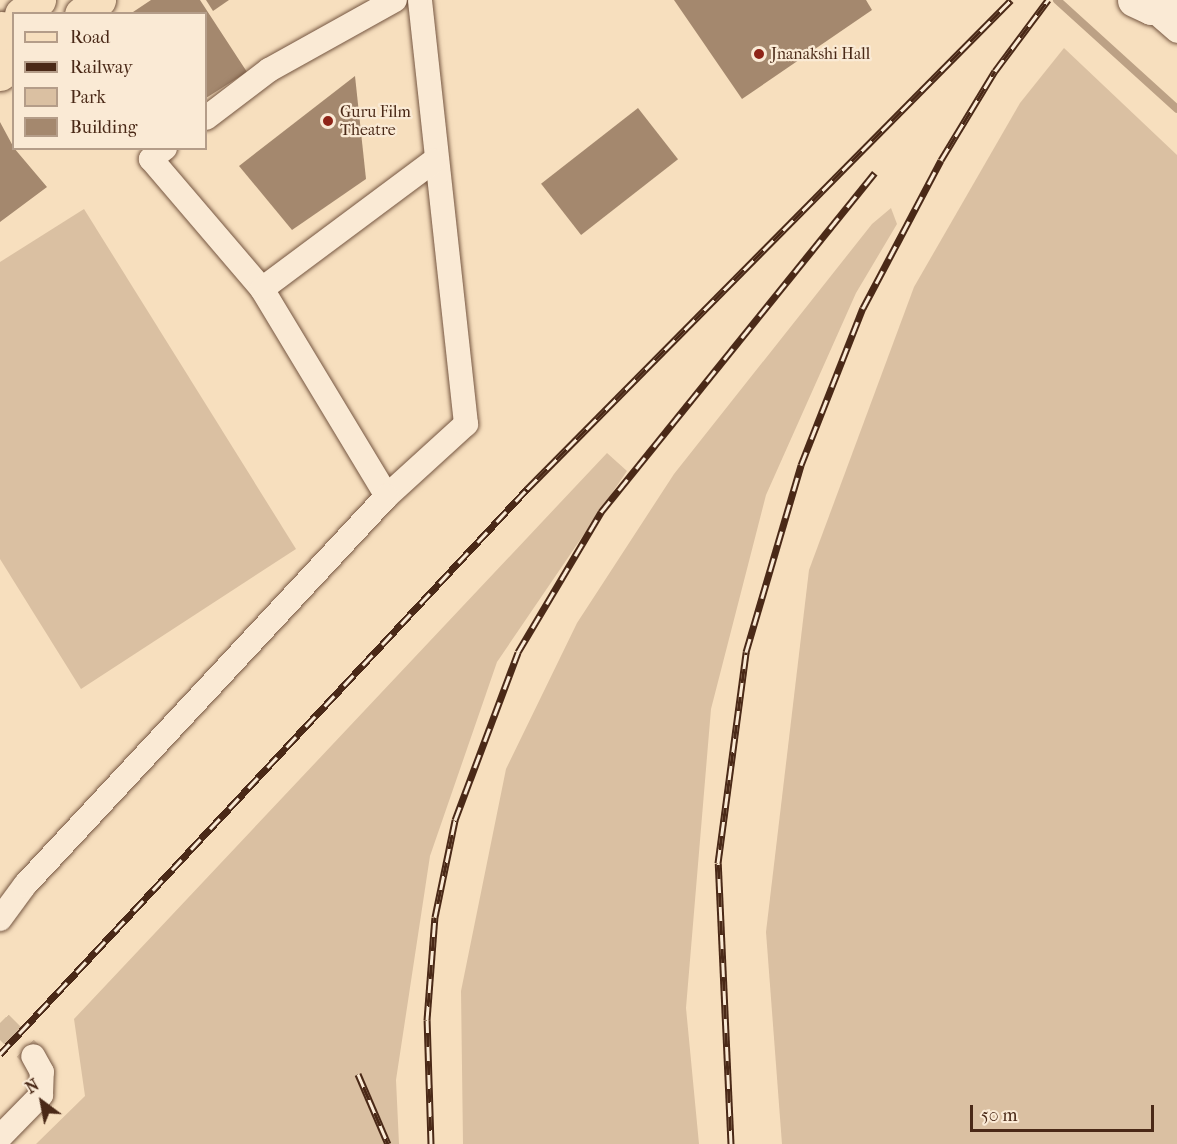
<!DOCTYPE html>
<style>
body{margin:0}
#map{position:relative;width:1177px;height:1144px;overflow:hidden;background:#f7dfbe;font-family:"IM FELL French Canon",serif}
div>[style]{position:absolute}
.green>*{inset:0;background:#dac0a2}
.stream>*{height:8px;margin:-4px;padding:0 4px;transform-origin:4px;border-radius:4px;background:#bca185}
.building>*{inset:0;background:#a4886e;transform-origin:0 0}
.street-tunnel>*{height:24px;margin-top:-12px;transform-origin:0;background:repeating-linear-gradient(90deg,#d4bb9d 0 24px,transparent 0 36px)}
.roads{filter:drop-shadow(0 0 2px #755641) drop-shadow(0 0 2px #755641)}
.street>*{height:24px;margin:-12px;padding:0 12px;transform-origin:12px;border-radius:12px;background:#faead5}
.secondary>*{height:33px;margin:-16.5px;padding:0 16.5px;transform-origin:16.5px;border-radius:16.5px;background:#faead5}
.primary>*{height:33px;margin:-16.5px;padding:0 16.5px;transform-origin:16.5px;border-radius:16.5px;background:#f7dfbe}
.rail>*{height:7px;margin-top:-3.5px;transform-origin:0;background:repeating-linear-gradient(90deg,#faead5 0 14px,#4a2917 0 28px);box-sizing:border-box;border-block:2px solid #4a2917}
.dots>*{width:16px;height:16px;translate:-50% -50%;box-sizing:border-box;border:3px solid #faead5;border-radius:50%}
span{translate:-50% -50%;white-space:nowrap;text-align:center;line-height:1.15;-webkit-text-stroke:4.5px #faead5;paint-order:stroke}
.poi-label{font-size:16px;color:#4a2917}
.left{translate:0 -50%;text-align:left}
.legend{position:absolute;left:12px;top:12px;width:195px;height:138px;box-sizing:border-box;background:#faead5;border:2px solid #b49d89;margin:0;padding:8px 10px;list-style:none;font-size:18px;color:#4a2917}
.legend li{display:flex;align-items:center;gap:12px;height:30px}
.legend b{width:30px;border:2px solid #b49d89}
.north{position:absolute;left:12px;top:1072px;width:60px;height:60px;-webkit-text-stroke:4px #faead5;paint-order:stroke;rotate:328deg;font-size:16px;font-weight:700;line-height:24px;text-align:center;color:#4a2917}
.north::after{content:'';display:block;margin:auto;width:21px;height:27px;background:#4a2917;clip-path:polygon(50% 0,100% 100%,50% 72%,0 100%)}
.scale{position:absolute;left:970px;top:1105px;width:184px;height:27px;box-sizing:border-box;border:3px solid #4a2917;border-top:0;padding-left:8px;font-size:18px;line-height:21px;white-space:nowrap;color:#4a2917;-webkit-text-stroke:4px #faead5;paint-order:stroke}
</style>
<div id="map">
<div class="green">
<i style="clip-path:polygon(1064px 48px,1177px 155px,1177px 1144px,782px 1144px,766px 932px,809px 570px,914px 287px,1020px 103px)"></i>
<i style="clip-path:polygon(891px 208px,897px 224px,856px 293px,766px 495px,711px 709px,686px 1008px,699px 1144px,463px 1144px,461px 991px,506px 769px,577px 623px,674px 474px,872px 224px)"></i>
<i style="clip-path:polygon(84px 209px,296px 549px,81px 689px,0 559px,0 262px)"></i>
<i style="clip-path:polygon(607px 453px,627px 471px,497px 662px,430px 856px,396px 1080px,399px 1144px,36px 1144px,85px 1096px,74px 1019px)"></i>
</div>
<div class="stream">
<i style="left:1057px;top:0;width:162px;rotate:42.2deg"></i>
</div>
<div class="building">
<i style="clip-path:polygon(151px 0,200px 0,247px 72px,206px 98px,206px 14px,130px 14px)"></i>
<i style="clip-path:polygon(206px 0,229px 0,213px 11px)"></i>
<i style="clip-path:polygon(674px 0,866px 0,872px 10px,742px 99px)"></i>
<i style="clip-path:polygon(355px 76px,366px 179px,292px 230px,239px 166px)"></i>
<i style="left:638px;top:108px;width:65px;height:123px;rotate:52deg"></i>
<i style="clip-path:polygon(0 122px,14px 148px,47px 187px,0 222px)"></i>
</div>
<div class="street-tunnel">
<i style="left:0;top:1023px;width:47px;rotate:45deg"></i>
</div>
<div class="roads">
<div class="street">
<i style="left:1151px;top:8px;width:35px;rotate:41deg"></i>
<i style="left:206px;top:118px;width:79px;rotate:-37.3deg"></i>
<i style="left:269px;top:70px;width:144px;rotate:-29.1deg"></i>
<i style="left:165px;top:148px;width:18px;rotate:142deg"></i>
<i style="left:151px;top:159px;width:171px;rotate:49.5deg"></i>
<i style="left:262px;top:289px;width:242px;rotate:58.9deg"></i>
<i style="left:387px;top:496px;width:107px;rotate:-42.3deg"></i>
<i style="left:466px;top:424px;width:426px;rotate:-96.2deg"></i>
<i style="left:262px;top:289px;width:214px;rotate:-36.7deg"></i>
<i style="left:0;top:919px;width:42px;rotate:-53.7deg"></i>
<i style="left:25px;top:885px;width:531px;rotate:-47.06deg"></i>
<i style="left:0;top:1137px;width:59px;rotate:-45.7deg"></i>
<i style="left:41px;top:1095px;width:23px;rotate:-88deg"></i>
<i style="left:42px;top:1072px;width:18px;rotate:-119deg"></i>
</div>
<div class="secondary">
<i style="left:1134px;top:0;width:19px;rotate:25deg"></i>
<i style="left:1151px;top:8px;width:26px;rotate:-9deg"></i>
</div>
<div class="primary">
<i style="left:21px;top:14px;width:23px;rotate:-38deg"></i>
<i style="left:81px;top:14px;width:23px;rotate:-38deg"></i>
<i style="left:1px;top:28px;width:24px;rotate:57deg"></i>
<i style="left:0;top:74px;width:17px;rotate:-36deg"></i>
</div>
</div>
<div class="rail">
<i style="left:0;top:1054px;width:773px;rotate:-46.99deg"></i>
<i style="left:527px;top:489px;width:688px;rotate:-45.29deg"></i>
<i style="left:358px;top:1074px;width:76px;rotate:66.8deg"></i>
<i style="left:431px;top:1144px;width:124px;rotate:-91.8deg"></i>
<i style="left:427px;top:1020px;width:103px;rotate:-85.6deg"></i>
<i style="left:435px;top:917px;width:99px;rotate:-78.3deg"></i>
<i style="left:455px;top:820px;width:179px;rotate:-69.4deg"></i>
<i style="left:518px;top:652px;width:163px;rotate:-59.3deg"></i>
<i style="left:601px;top:512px;width:436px;rotate:-51.1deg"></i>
<i style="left:731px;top:1144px;width:281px;rotate:-92.6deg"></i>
<i style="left:718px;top:863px;width:213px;rotate:-82.4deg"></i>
<i style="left:746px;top:652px;width:195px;rotate:-73.6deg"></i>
<i style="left:801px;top:465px;width:169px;rotate:-68.5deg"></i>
<i style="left:863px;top:308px;width:167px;rotate:-62.2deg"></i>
<i style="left:941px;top:160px;width:104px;rotate:-58.8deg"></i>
<i style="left:995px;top:71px;width:89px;rotate:-53.3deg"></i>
</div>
<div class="dots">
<i style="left:759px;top:54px;background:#8f2418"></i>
<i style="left:328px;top:121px;background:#8f2418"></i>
</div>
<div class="poi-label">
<span class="left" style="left:771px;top:54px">Jnanakshi Hall</span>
<span class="left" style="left:340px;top:121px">Guru Film<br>Theatre</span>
</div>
<ul class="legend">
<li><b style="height:8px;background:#f7dfbe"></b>Road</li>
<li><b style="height:8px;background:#4a2917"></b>Railway</li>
<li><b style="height:16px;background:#dac0a2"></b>Park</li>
<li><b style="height:16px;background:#a4886e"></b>Building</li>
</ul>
<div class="north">N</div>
<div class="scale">50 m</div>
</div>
